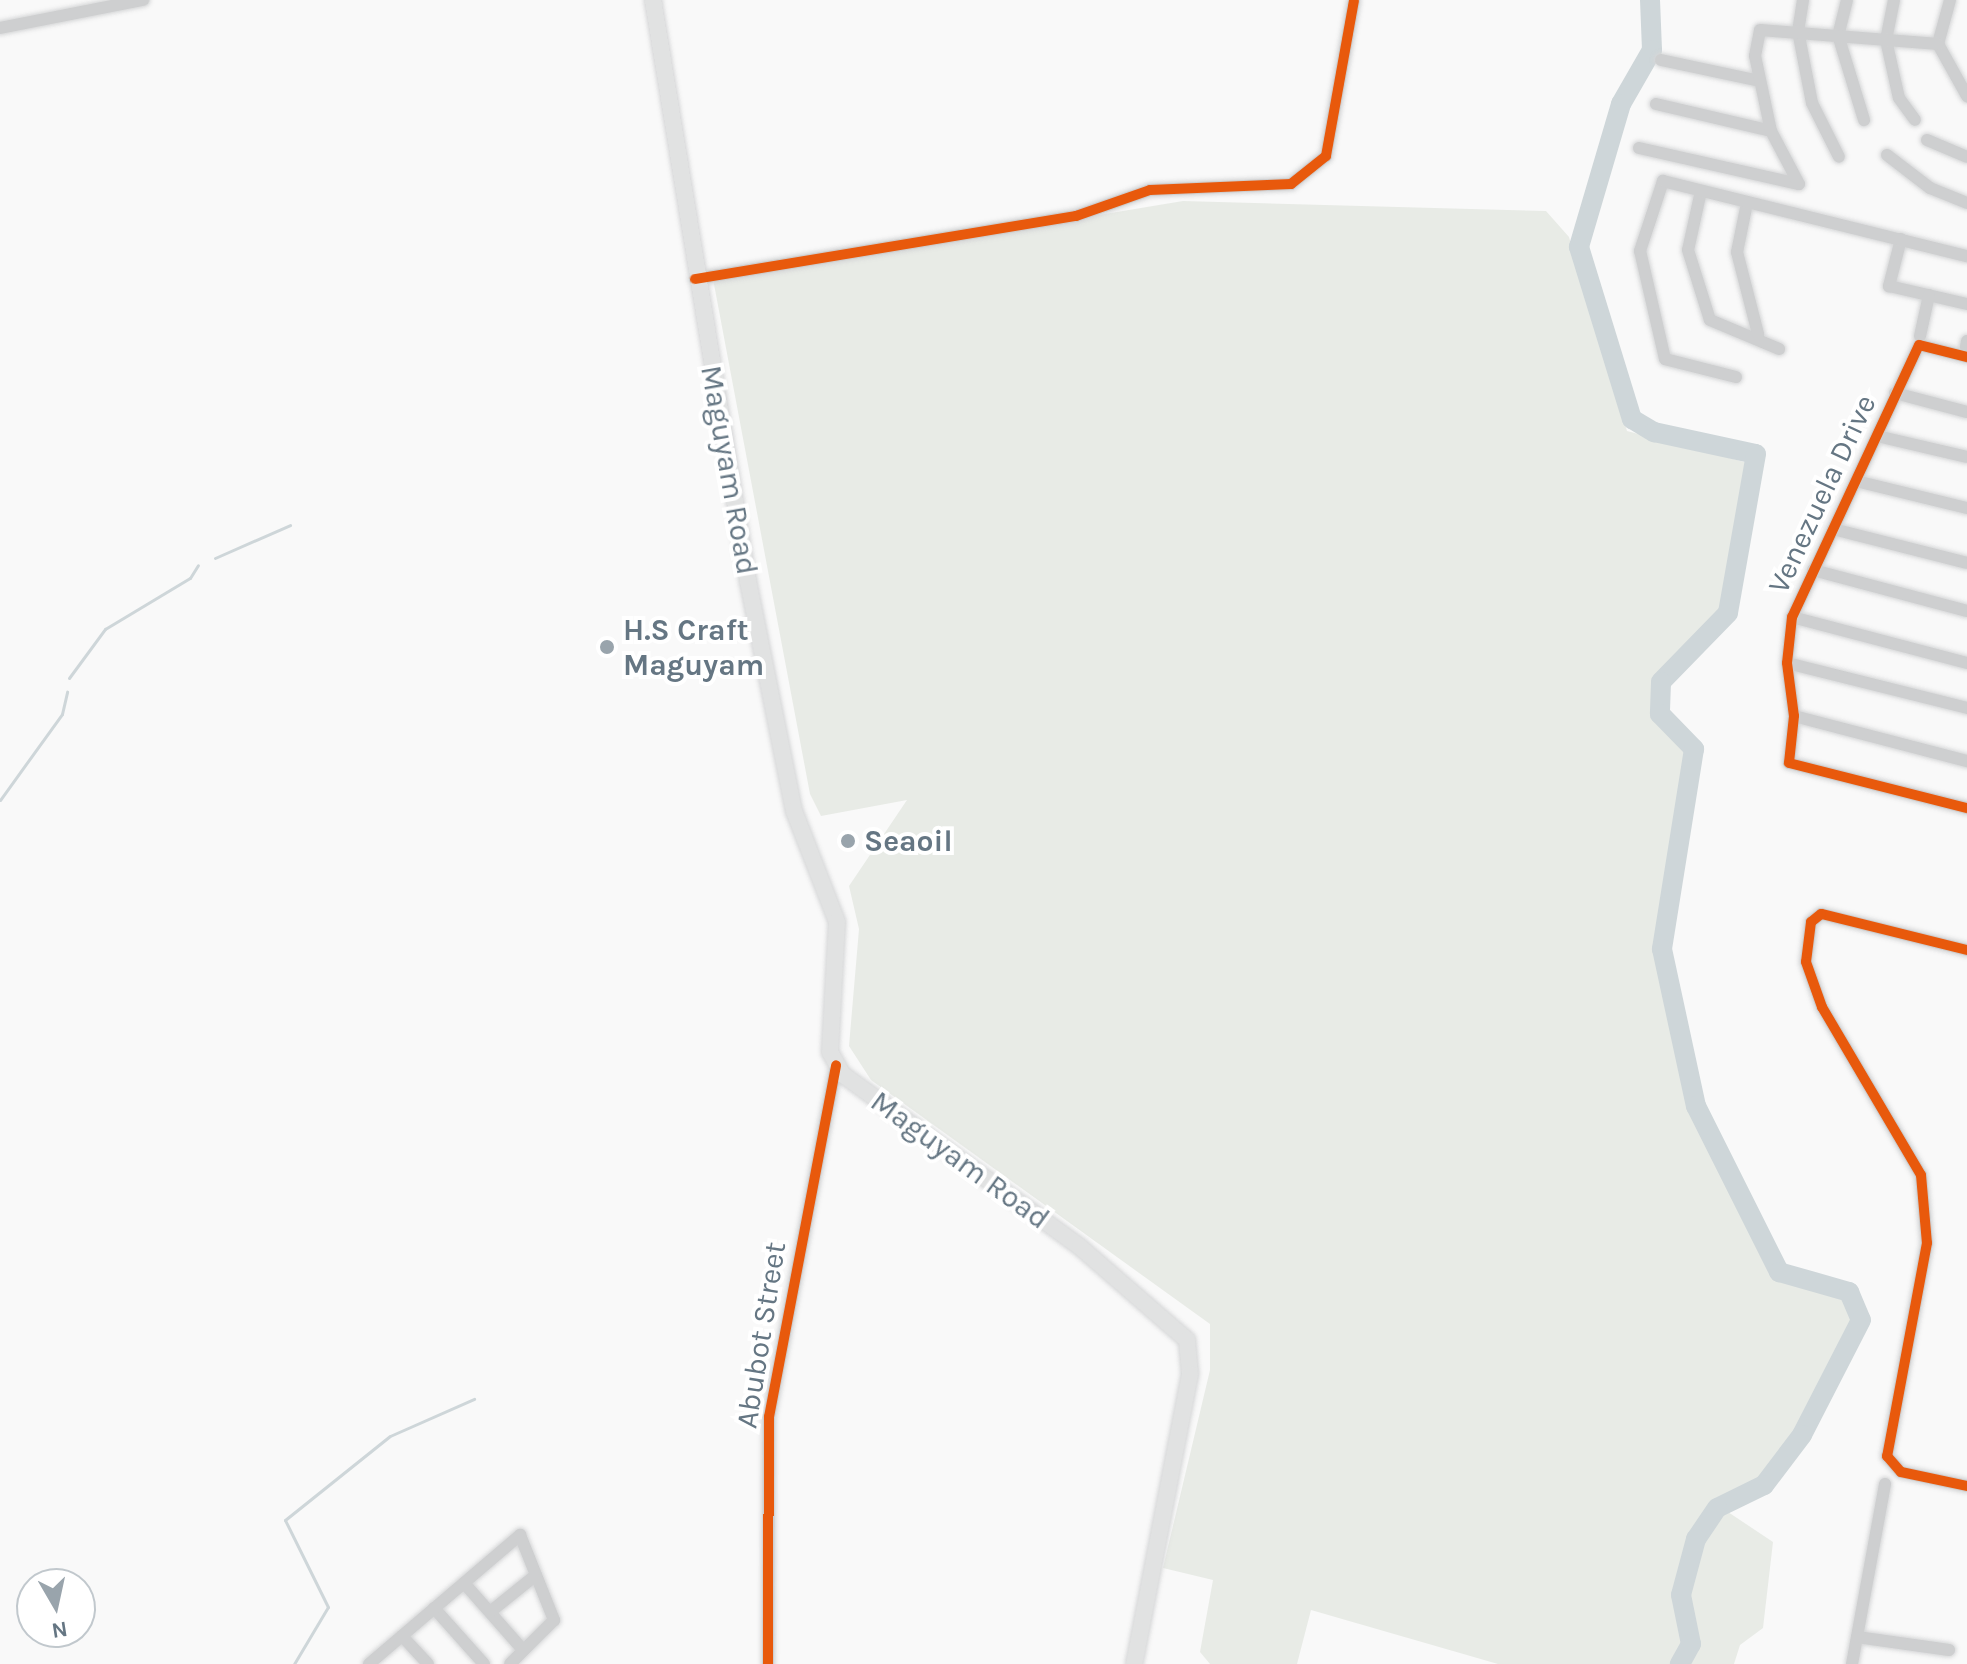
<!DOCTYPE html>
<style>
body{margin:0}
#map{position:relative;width:1967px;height:1664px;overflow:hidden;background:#f9f9f9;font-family:Karla,sans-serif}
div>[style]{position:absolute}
.green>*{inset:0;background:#e8ebe6}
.stream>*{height:3px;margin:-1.5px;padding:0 1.5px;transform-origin:1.5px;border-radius:1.5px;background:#ced6d9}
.river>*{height:20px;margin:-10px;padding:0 10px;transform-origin:10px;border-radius:10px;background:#ced6d9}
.roads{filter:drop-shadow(0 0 2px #d5d6d7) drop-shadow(0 0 2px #d5d6d7)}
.minor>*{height:12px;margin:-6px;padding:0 6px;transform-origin:6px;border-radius:6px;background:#cecfd0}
.major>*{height:16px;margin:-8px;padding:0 8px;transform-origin:8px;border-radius:8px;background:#e1e2e2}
.cycleway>*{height:10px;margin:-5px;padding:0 5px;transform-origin:5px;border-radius:5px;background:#e8590c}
.dots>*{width:22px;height:22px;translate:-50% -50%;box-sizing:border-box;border:4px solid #fff;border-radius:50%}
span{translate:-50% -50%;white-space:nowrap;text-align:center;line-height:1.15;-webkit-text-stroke:8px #fff;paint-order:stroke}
.street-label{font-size:30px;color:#657683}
.poi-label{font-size:30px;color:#657683;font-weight:700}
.left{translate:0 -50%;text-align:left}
.north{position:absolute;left:16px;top:1568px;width:80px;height:80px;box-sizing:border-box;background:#fff;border:2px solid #c1c8cd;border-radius:50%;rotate:171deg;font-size:22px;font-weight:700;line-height:32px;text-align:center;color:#657683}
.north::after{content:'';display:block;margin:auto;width:28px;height:36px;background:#99a4ac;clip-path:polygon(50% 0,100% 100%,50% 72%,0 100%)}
</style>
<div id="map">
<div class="green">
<i style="clip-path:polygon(1183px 201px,1546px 211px,1569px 237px,1627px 431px,1748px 463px,1721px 609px,1654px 676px,1655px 718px,1689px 751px,1657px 952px,1692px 1106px,1776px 1276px,1845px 1295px,1856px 1319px,1797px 1434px,1760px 1481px,1716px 1504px,1773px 1542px,1763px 1628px,1740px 1645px,1734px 1664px,1498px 1664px,1311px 1610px,1297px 1664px,1210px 1664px,1200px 1652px,1213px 1580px,1163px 1568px,1210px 1370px,1210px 1324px,871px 1080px,849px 1046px,859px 929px,849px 886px,907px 800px,821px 816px,810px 794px,713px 279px)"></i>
</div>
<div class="stream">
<i style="left:215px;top:558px;width:82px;rotate:-23.7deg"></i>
<i style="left:69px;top:678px;width:61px;rotate:-53.7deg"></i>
<i style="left:105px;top:629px;width:99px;rotate:-31deg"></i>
<i style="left:190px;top:578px;width:15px;rotate:-58deg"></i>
<i style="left:0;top:800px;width:106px;rotate:-54.2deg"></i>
<i style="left:62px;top:714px;width:23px;rotate:-77deg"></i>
<i style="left:294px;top:1664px;width:66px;rotate:-59.2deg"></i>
<i style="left:328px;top:1607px;width:97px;rotate:-116.3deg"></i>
<i style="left:285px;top:1520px;width:134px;rotate:-38.7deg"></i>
<i style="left:390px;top:1436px;width:92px;rotate:-23.8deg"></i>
</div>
<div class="river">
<i style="left:1650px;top:0;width:50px;rotate:87.7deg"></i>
<i style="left:1652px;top:50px;width:62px;rotate:119.9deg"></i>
<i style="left:1621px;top:104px;width:149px;rotate:106.4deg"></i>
<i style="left:1579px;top:247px;width:180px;rotate:72.9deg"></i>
<i style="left:1632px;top:419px;width:26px;rotate:31deg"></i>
<i style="left:1654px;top:432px;width:104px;rotate:12.2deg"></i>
<i style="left:1756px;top:454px;width:161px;rotate:100deg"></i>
<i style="left:1728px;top:613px;width:96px;rotate:134.2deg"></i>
<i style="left:1661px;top:682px;width:32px;rotate:92deg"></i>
<i style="left:1660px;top:714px;width:49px;rotate:45.8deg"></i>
<i style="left:1694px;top:749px;width:203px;rotate:99.1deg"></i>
<i style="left:1662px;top:949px;width:161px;rotate:77.8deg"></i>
<i style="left:1696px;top:1106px;width:186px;rotate:63.4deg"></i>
<i style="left:1779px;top:1272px;width:73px;rotate:15.9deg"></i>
<i style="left:1849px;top:1292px;width:30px;rotate:67deg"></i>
<i style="left:1861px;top:1320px;width:129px;rotate:117.2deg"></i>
<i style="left:1802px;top:1435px;width:63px;rotate:127.2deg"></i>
<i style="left:1764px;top:1485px;width:52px;rotate:153.9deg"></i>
<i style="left:1717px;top:1508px;width:37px;rotate:124deg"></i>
<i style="left:1696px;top:1539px;width:58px;rotate:105deg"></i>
<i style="left:1681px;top:1595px;width:50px;rotate:78.5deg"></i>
<i style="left:1691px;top:1644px;width:23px;rotate:119deg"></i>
</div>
<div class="roads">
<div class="minor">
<i style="left:1803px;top:0;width:31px;rotate:99deg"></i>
<i style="left:1798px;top:31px;width:73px;rotate:79deg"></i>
<i style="left:1812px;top:103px;width:60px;rotate:63.4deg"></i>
<i style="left:1847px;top:0;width:36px;rotate:104deg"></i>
<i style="left:1838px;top:35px;width:89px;rotate:73deg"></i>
<i style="left:1894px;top:0;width:41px;rotate:101.3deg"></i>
<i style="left:1886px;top:40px;width:59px;rotate:77.4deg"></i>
<i style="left:1899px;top:98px;width:27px;rotate:54deg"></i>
<i style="left:1950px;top:0;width:46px;rotate:105.3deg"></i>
<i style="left:1938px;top:44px;width:60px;rotate:60.9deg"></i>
<i style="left:0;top:28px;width:146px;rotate:-11.1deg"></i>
<i style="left:1661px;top:60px;width:101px;rotate:12deg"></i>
<i style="left:1656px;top:104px;width:118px;rotate:13.2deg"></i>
<i style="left:1927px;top:140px;width:43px;rotate:23deg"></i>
<i style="left:1639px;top:148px;width:164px;rotate:12.7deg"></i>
<i style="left:1887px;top:155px;width:54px;rotate:37.5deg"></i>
<i style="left:1930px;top:188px;width:40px;rotate:22deg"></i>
<i style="left:1799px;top:184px;width:60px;rotate:-117.8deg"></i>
<i style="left:1771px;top:131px;width:77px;rotate:-102deg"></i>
<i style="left:1755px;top:56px;width:26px;rotate:-79deg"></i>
<i style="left:1760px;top:30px;width:179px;rotate:4.5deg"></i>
<i style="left:1701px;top:191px;width:60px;rotate:102.4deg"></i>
<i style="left:1688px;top:250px;width:73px;rotate:72.6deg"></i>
<i style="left:1710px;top:320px;width:75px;rotate:22.8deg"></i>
<i style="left:1747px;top:203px;width:50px;rotate:101.5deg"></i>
<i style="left:1737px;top:252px;width:85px;rotate:75.6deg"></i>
<i style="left:1901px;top:239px;width:49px;rotate:104.3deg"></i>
<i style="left:1889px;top:286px;width:80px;rotate:13deg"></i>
<i style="left:695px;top:279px;width:386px;rotate:-9.4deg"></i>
<i style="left:1076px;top:216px;width:78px;rotate:-19.4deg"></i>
<i style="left:1150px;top:190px;width:141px;rotate:-2.4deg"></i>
<i style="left:1291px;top:184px;width:45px;rotate:-38.7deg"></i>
<i style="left:1326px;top:156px;width:158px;rotate:-79.8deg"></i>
<i style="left:1920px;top:336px;width:42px;rotate:-77.6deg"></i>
<i style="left:1966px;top:347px;width:6px;rotate:-81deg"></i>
<i style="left:1967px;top:357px;width:49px;rotate:-166deg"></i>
<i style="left:1919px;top:345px;width:300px;rotate:115deg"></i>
<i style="left:1792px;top:617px;width:46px;rotate:96.2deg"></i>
<i style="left:1787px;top:663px;width:53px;rotate:82.5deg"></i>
<i style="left:1794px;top:716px;width:47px;rotate:96.1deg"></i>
<i style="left:1789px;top:763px;width:184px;rotate:14.2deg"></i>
<i style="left:1736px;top:377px;width:73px;rotate:-165.8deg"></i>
<i style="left:1665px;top:359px;width:111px;rotate:-103deg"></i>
<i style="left:1640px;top:251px;width:74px;rotate:-71.8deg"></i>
<i style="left:1663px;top:181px;width:313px;rotate:13.9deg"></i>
<i style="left:1895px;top:393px;width:74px;rotate:14.8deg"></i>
<i style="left:1877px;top:436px;width:92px;rotate:13.1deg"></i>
<i style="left:1856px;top:481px;width:114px;rotate:13.7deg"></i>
<i style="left:1833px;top:529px;width:138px;rotate:14.2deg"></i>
<i style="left:1813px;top:570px;width:159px;rotate:14.9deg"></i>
<i style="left:1792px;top:617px;width:181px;rotate:14.7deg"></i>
<i style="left:1787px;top:663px;width:186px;rotate:14deg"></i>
<i style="left:1794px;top:716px;width:179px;rotate:14.6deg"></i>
<i style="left:1967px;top:950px;width:150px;rotate:-166.1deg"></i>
<i style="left:1821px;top:914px;width:13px;rotate:141deg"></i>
<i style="left:1811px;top:922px;width:40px;rotate:97.1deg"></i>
<i style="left:1806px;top:962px;width:48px;rotate:70.4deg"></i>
<i style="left:1822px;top:1007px;width:195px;rotate:59.5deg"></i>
<i style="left:1921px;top:1175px;width:68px;rotate:85deg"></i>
<i style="left:1927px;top:1243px;width:217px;rotate:100.6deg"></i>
<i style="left:1887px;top:1456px;width:21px;rotate:49deg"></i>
<i style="left:1901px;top:1472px;width:67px;rotate:12deg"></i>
<i style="left:464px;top:1583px;width:89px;rotate:48.6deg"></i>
<i style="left:434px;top:1608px;width:75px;rotate:48.2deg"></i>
<i style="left:490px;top:1612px;width:59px;rotate:-38.8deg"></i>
<i style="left:402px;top:1636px;width:38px;rotate:47deg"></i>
<i style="left:1857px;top:1637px;width:93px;rotate:8deg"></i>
<i style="left:369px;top:1664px;width:199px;rotate:-40.5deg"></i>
<i style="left:520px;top:1535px;width:92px;rotate:68.2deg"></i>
<i style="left:554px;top:1620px;width:62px;rotate:135deg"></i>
<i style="left:768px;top:1664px;width:247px;rotate:-89.8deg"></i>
<i style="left:769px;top:1417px;width:358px;rotate:-79.2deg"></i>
<i style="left:1852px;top:1664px;width:183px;rotate:-79.6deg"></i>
</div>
<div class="major">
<i style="left:653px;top:0;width:589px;rotate:80.71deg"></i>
<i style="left:748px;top:581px;width:235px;rotate:78.7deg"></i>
<i style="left:794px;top:811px;width:119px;rotate:68.8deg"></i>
<i style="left:837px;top:922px;width:130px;rotate:93.1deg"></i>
<i style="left:830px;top:1052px;width:25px;rotate:61deg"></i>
<i style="left:842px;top:1074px;width:294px;rotate:36deg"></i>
<i style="left:1080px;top:1247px;width:142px;rotate:41deg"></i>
<i style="left:1187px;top:1340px;width:34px;rotate:85deg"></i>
<i style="left:1190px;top:1374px;width:295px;rotate:100.9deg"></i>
</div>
</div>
<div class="cycleway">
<i style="left:695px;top:279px;width:386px;rotate:-9.4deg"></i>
<i style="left:1076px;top:216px;width:78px;rotate:-19.4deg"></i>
<i style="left:1150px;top:190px;width:141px;rotate:-2.4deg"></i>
<i style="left:1291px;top:184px;width:45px;rotate:-38.7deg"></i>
<i style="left:1326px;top:156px;width:158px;rotate:-79.8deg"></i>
<i style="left:1967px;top:357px;width:49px;rotate:-166deg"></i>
<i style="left:1919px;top:345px;width:300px;rotate:115deg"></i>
<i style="left:1792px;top:617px;width:46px;rotate:96.2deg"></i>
<i style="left:1787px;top:663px;width:53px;rotate:82.5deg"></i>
<i style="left:1794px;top:716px;width:47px;rotate:96.1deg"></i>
<i style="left:1789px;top:763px;width:184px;rotate:14.2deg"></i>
<i style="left:1967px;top:950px;width:150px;rotate:-166.1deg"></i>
<i style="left:1821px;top:914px;width:13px;rotate:141deg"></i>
<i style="left:1811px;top:922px;width:40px;rotate:97.1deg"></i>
<i style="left:1806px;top:962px;width:48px;rotate:70.4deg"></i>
<i style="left:1822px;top:1007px;width:195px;rotate:59.5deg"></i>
<i style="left:1921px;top:1175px;width:68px;rotate:85deg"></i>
<i style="left:1927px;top:1243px;width:217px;rotate:100.6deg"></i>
<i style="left:1887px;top:1456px;width:21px;rotate:49deg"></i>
<i style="left:1901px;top:1472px;width:67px;rotate:12deg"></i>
<i style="left:768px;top:1664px;width:247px;rotate:-89.8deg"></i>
<i style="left:769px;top:1417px;width:358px;rotate:-79.2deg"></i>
</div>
<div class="dots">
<i style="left:607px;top:647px;background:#99a4ac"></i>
<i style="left:848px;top:841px;background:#99a4ac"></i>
</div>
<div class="street-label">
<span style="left:729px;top:470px;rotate:80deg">Maguyam Road</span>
<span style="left:1822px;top:494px;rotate:-65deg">Venezuela Drive</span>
<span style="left:960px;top:1160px;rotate:36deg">Maguyam Road</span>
<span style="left:761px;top:1335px;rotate:-81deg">Abubot Street</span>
</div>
<div class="poi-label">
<span class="left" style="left:623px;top:647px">H.S Craft<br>Maguyam</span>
<span class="left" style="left:864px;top:841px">Seaoil</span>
</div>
<div class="north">N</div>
</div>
